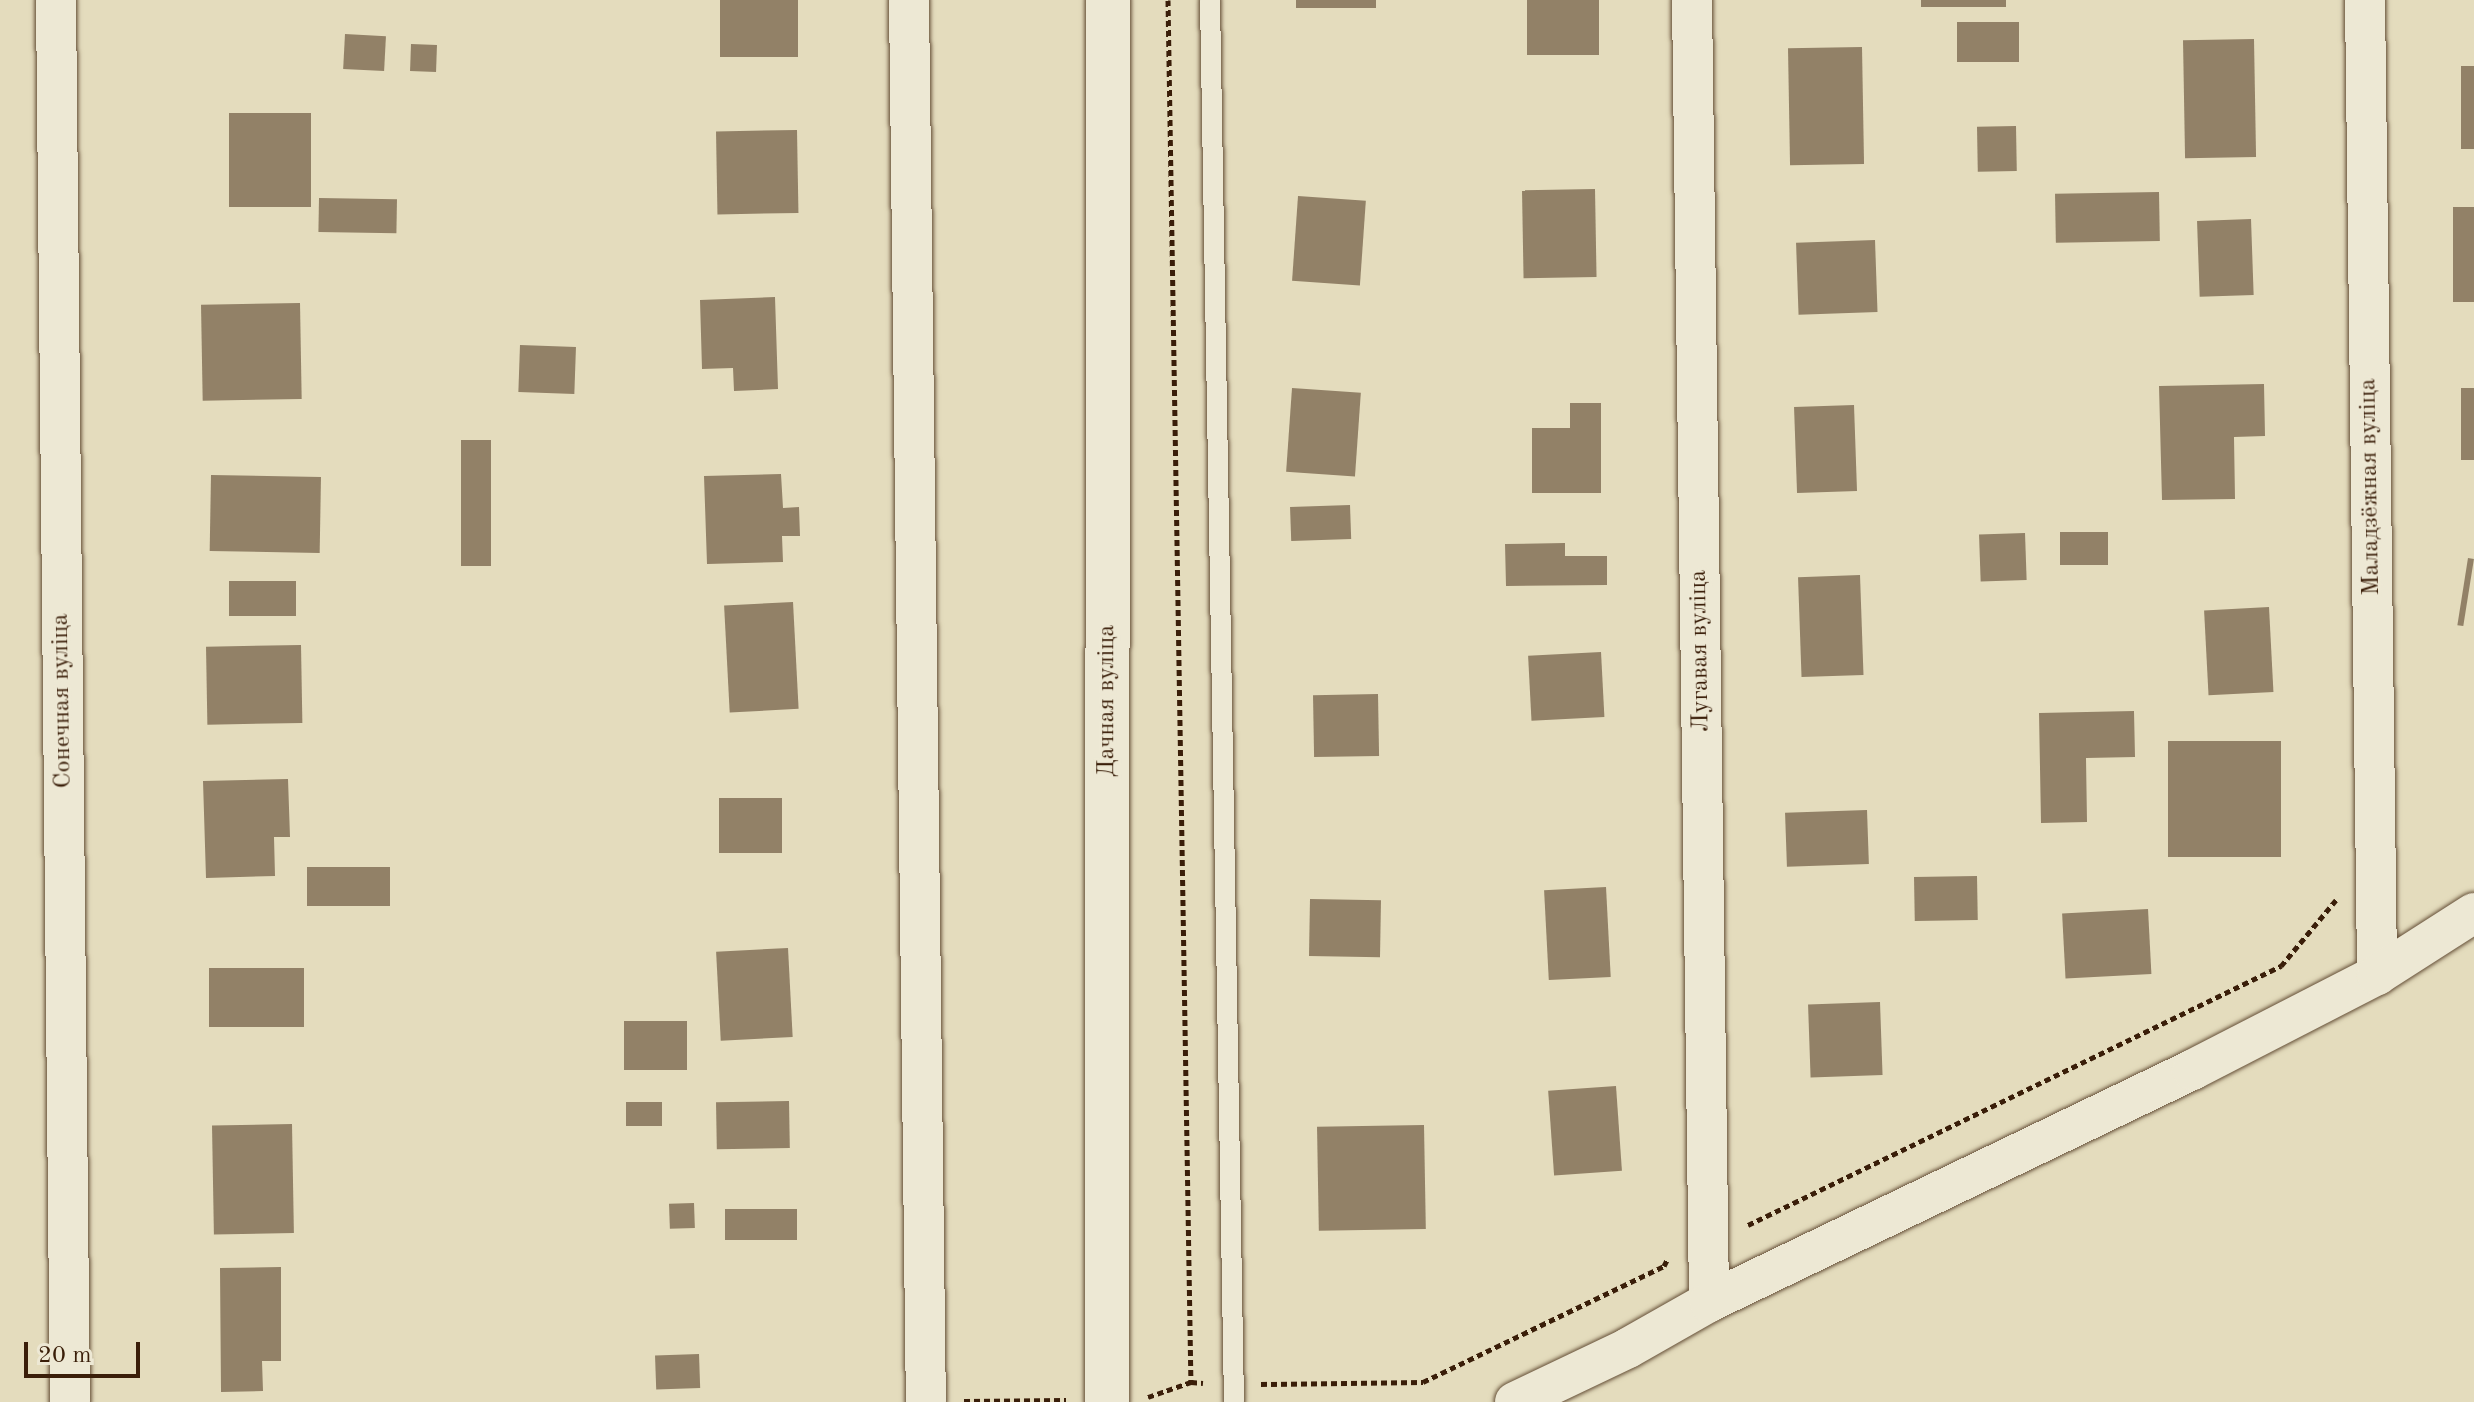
<!DOCTYPE html>
<meta charset="utf-8">
<style>
body{margin:0}
#map{position:relative;width:2474px;height:1402px;overflow:hidden;background:#e4dcbd;font-family:"Old Standard TT",serif}
div>[style]{position:absolute}
.building>*{inset:0;background:#928167;transform-origin:0 0}
.path>*{height:5px;margin-top:-2.5px;transform-origin:0;background:repeating-linear-gradient(90deg,#3a1e09 0 6px,transparent 0 10px)}
.roads{filter:drop-shadow(0 0 2px #644e36) drop-shadow(0 0 2px #644e36)}
.lane>*{height:20px;margin:-10px;padding:0 10px;transform-origin:10px;border-radius:10px;background:#ede8d4}
.street>*{height:40px;margin:-20px;padding:0 20px;transform-origin:20px;border-radius:20px;background:#ede8d4}
.secondary>*{height:44px;margin:-22px;padding:0 22px;transform-origin:22px;border-radius:22px;background:#ede8d4}
span{translate:-50% -50%;white-space:nowrap;text-align:center;line-height:1.15;-webkit-text-stroke:6px #ede8d4;paint-order:stroke}
.street-label{font-size:24px;color:#3a1e09}
.scale{position:absolute;left:24px;top:1342px;width:116px;height:36px;box-sizing:border-box;border:4px solid #3a1e09;border-top:0;padding-left:10px;font-size:24px;line-height:28px;white-space:nowrap;color:#3a1e09;-webkit-text-stroke:6px #ede8d4;paint-order:stroke}
</style>
<div id="map">
<div class="building">
<i style="left:720px;top:0;width:78px;height:57px"></i>
<i style="left:1296px;top:0;width:80px;height:8px"></i>
<i style="left:1527px;top:0;width:72px;height:55px"></i>
<i style="left:1921px;top:0;width:85px;height:7px"></i>
<i style="left:2019px;top:22px;width:40px;height:62px;rotate:90deg"></i>
<i style="left:345px;top:34px;width:41px;height:35px;rotate:3deg"></i>
<i style="left:2254px;top:39px;width:118px;height:71px;rotate:89deg"></i>
<i style="left:411px;top:44px;width:26px;height:27px;rotate:2deg"></i>
<i style="left:1862px;top:47px;width:117px;height:74px;rotate:89deg"></i>
<i style="left:2461px;top:66px;width:13px;height:83px"></i>
<i style="left:229px;top:113px;width:82px;height:94px"></i>
<i style="left:2016px;top:126px;width:45px;height:39px;rotate:89deg"></i>
<i style="left:797px;top:130px;width:83px;height:81px;rotate:89deg"></i>
<i style="left:1595px;top:189px;width:88px;height:73px;rotate:89deg"></i>
<i style="left:2159px;top:192px;width:49px;height:104px;rotate:89deg"></i>
<i style="left:1298px;top:196px;width:68px;height:85px;rotate:4deg"></i>
<i style="left:319px;top:198px;width:78px;height:34px;rotate:1deg"></i>
<i style="left:2453px;top:207px;width:21px;height:95px"></i>
<i style="left:2251px;top:219px;width:76px;height:54px;rotate:88deg"></i>
<i style="left:1875px;top:240px;width:72px;height:79px;rotate:88deg"></i>
<i style="clip-path:polygon(775px 297px,778px 389px,734px 391px,733px 368px,702px 369px,700px 300px)"></i>
<i style="left:300px;top:303px;width:96px;height:99px;rotate:89deg"></i>
<i style="left:520px;top:345px;width:56px;height:47px;rotate:2deg"></i>
<i style="clip-path:polygon(2264px 384px,2265px 436px,2234px 437px,2235px 499px,2162px 500px,2159px 386px)"></i>
<i style="left:1292px;top:388px;width:69px;height:84px;rotate:4deg"></i>
<i style="left:2461px;top:388px;width:13px;height:72px"></i>
<i style="clip-path:polygon(1570px 403px,1601px 403px,1601px 493px,1532px 493px,1532px 428px,1570px 428px)"></i>
<i style="left:1854px;top:405px;width:86px;height:60px;rotate:88deg"></i>
<i style="left:461px;top:440px;width:30px;height:126px"></i>
<i style="clip-path:polygon(781px 474px,783px 508px,799px 507px,800px 536px,782px 536px,783px 562px,707px 564px,704px 476px)"></i>
<i style="left:211px;top:475px;width:110px;height:76px;rotate:1deg"></i>
<i style="left:1350px;top:505px;width:34px;height:60px;rotate:88deg"></i>
<i style="left:2060px;top:532px;width:48px;height:33px"></i>
<i style="left:2025px;top:533px;width:47px;height:46px;rotate:88deg"></i>
<i style="clip-path:polygon(1565px 543px,1565px 556px,1607px 556px,1607px 585px,1506px 586px,1505px 544px)"></i>
<i style="left:2468px;top:558px;width:6px;height:68px;rotate:9deg"></i>
<i style="left:1860px;top:575px;width:100px;height:62px;rotate:88deg"></i>
<i style="left:296px;top:581px;width:35px;height:67px;rotate:90deg"></i>
<i style="left:793px;top:602px;width:107px;height:69px;rotate:87deg"></i>
<i style="left:2269px;top:607px;width:85px;height:65px;rotate:87deg"></i>
<i style="left:301px;top:645px;width:78px;height:95px;rotate:89deg"></i>
<i style="left:1601px;top:652px;width:65px;height:73px;rotate:87deg"></i>
<i style="left:1378px;top:694px;width:62px;height:65px;rotate:89deg"></i>
<i style="clip-path:polygon(2134px 711px,2135px 757px,2086px 758px,2087px 822px,2041px 823px,2039px 713px)"></i>
<i style="left:2281px;top:741px;width:116px;height:113px;rotate:90deg"></i>
<i style="clip-path:polygon(288px 779px,290px 837px,274px 837px,275px 876px,206px 878px,203px 781px)"></i>
<i style="left:782px;top:798px;width:55px;height:63px;rotate:90deg"></i>
<i style="left:1867px;top:810px;width:54px;height:82px;rotate:88deg"></i>
<i style="left:390px;top:867px;width:39px;height:83px;rotate:90deg"></i>
<i style="left:1977px;top:876px;width:44px;height:63px;rotate:89deg"></i>
<i style="left:1606px;top:887px;width:90px;height:62px;rotate:87deg"></i>
<i style="left:1310px;top:899px;width:71px;height:57px;rotate:1deg"></i>
<i style="left:2148px;top:909px;width:65px;height:86px;rotate:87deg"></i>
<i style="left:788px;top:948px;width:89px;height:72px;rotate:87deg"></i>
<i style="left:209px;top:968px;width:95px;height:59px"></i>
<i style="left:1880px;top:1002px;width:73px;height:72px;rotate:88deg"></i>
<i style="left:624px;top:1021px;width:63px;height:49px"></i>
<i style="left:1616px;top:1086px;width:85px;height:68px;rotate:86deg"></i>
<i style="left:789px;top:1101px;width:47px;height:73px;rotate:89deg"></i>
<i style="left:626px;top:1102px;width:36px;height:24px"></i>
<i style="left:292px;top:1124px;width:109px;height:80px;rotate:89deg"></i>
<i style="left:1424px;top:1125px;width:104px;height:107px;rotate:89deg"></i>
<i style="left:694px;top:1203px;width:25px;height:25px;rotate:88deg"></i>
<i style="left:725px;top:1209px;width:72px;height:31px"></i>
<i style="clip-path:polygon(281px 1267px,281px 1361px,262px 1361px,263px 1391px,221px 1392px,220px 1268px)"></i>
<i style="left:699px;top:1354px;width:34px;height:44px;rotate:88deg"></i>
</div>
<div class="path">
<i style="left:1168px;top:0;width:1382px;rotate:89.05deg"></i>
<i style="left:1748px;top:1225px;width:593px;rotate:-25.92deg"></i>
<i style="left:2281px;top:966px;width:86px;rotate:-50.2deg"></i>
<i style="left:1261px;top:1384px;width:162px;rotate:-0.7deg"></i>
<i style="left:1423px;top:1382px;width:267px;rotate:-25.7deg"></i>
<i style="left:1664px;top:1266px;width:9px;rotate:-63deg"></i>
<i style="left:1148px;top:1397px;width:46px;rotate:-19.2deg"></i>
<i style="left:1191px;top:1382px;width:12px;rotate:5deg"></i>
<i style="left:964px;top:1401px;width:102px;rotate:-0.6deg"></i>
</div>
<div class="roads">
<div class="lane">
<i style="left:1210px;top:0;width:1402px;rotate:89.02deg"></i>
</div>
<div class="street">
<i style="left:56px;top:0;width:1402px;rotate:89.43deg"></i>
<i style="left:909px;top:0;width:1402px;rotate:89.31deg"></i>
<i style="left:1692px;top:0;width:1302px;rotate:89.25deg"></i>
<i style="left:2365px;top:0;width:975px;rotate:89.29deg"></i>
<i style="left:1515px;top:1402px;width:125px;rotate:-25.5deg"></i>
<i style="left:1628px;top:1348px;width:93px;rotate:-29.6deg"></i>
<i style="left:1709px;top:1302px;width:536px;rotate:-25.66deg"></i>
<i style="left:2192px;top:1070px;width:208px;rotate:-27.2deg"></i>
<i style="left:2377px;top:975px;width:115px;rotate:-32.6deg"></i>
</div>
<div class="secondary">
<i style="left:1107px;top:1402px;width:1402px;rotate:-89.96deg"></i>
</div>
</div>
<div class="street-label">
<span style="left:2371px;top:487px;rotate:-91deg">Маладзёжная вуліца</span>
<span style="left:1701px;top:651px;rotate:-91deg">Лугавая вуліца</span>
<span style="left:63px;top:701px;rotate:-91deg">Сонечная вуліца</span>
<span style="left:1108px;top:701px;rotate:-90deg">Дачная вуліца</span>
</div>
<div class="scale">20 m</div>
</div>
